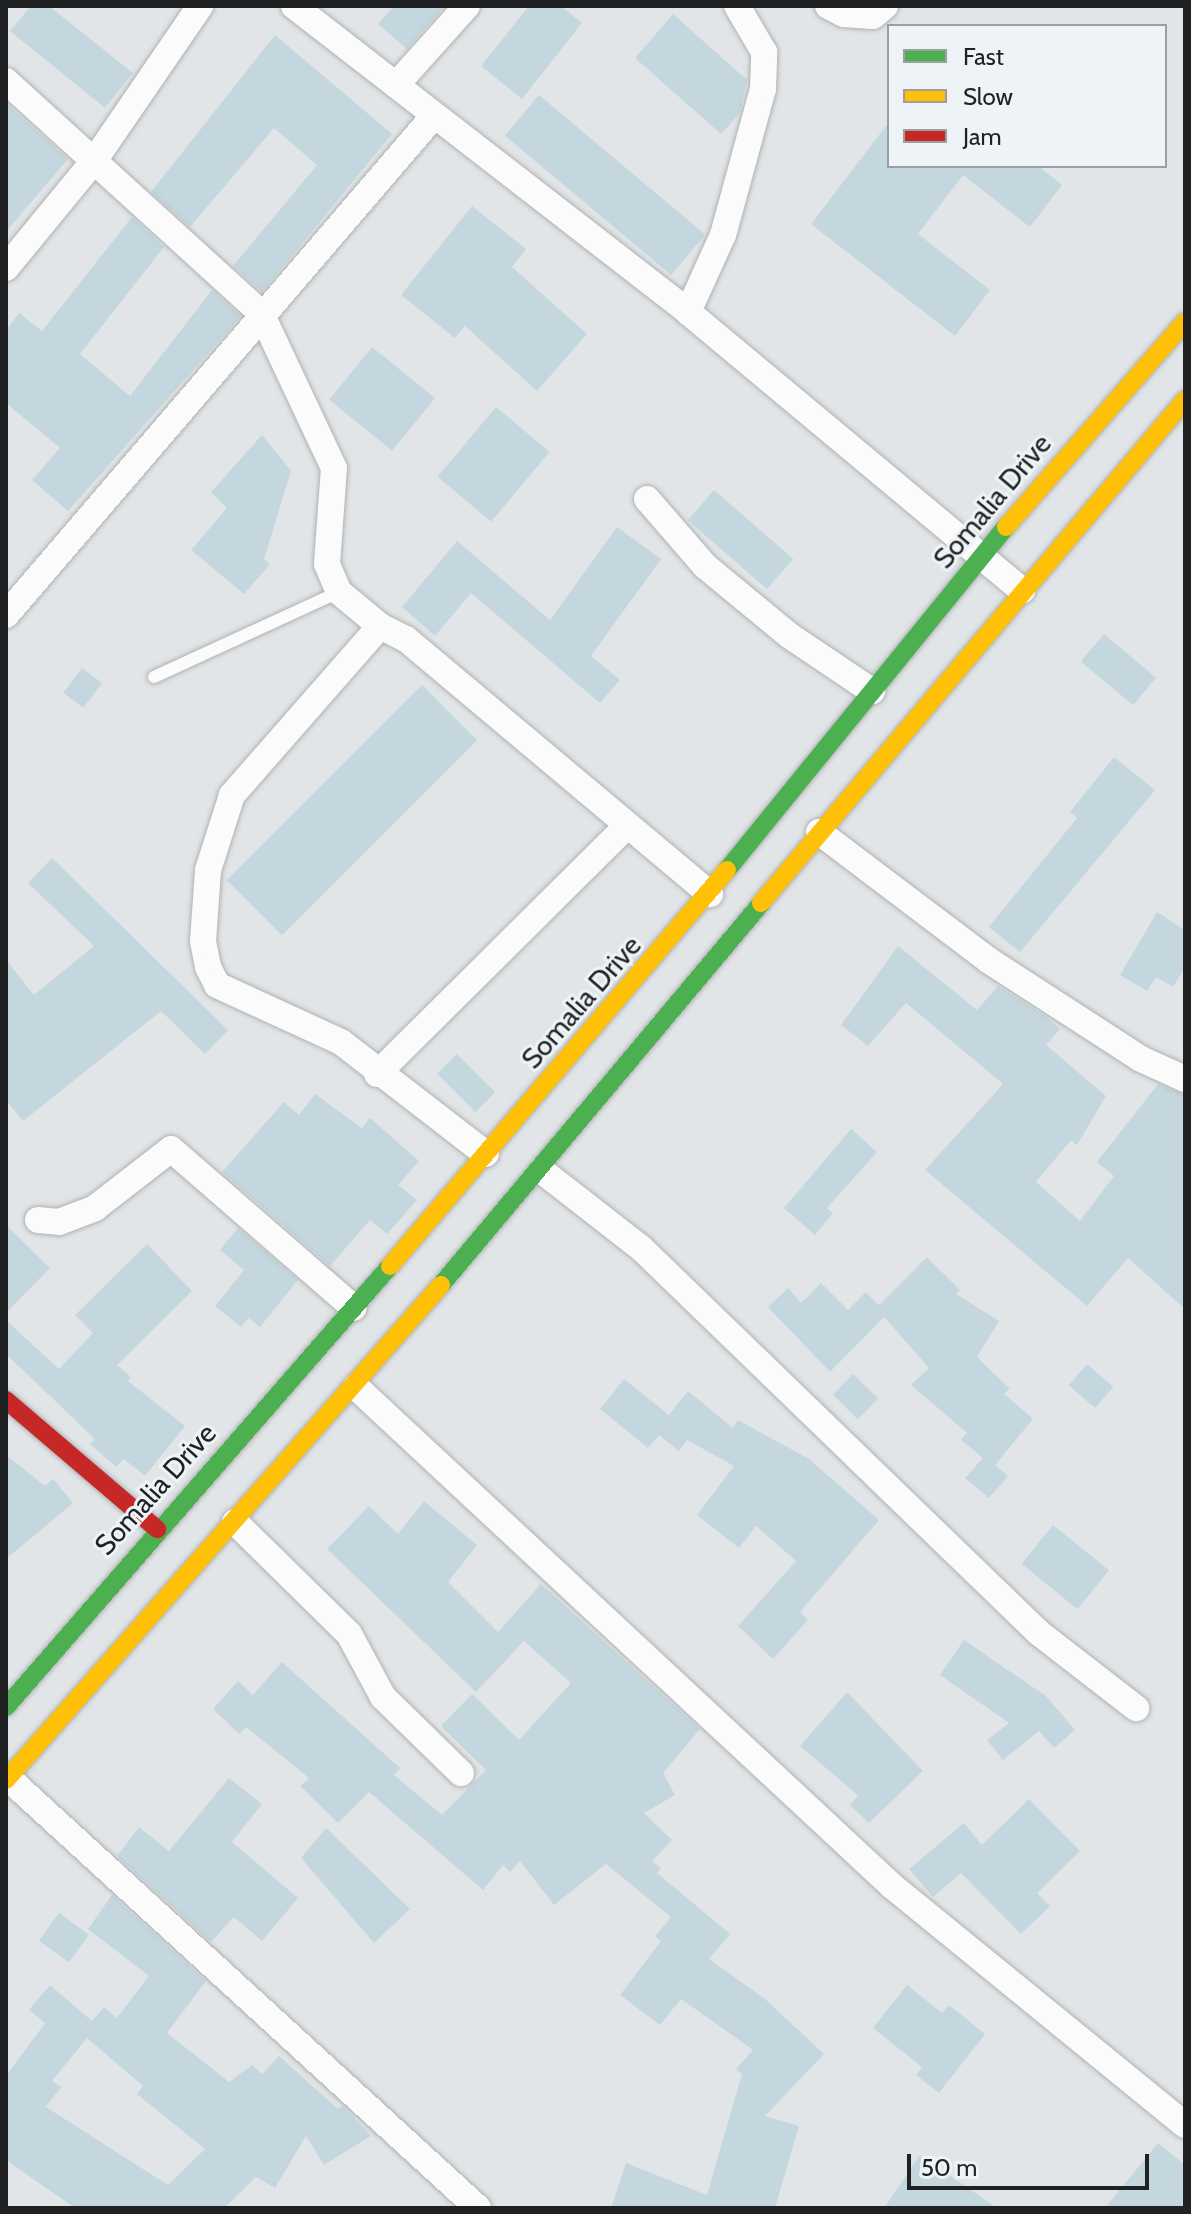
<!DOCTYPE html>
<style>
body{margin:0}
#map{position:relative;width:1191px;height:2214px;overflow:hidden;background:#e2e5e7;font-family:Cabin,sans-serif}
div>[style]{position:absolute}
.building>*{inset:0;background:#c4d7de;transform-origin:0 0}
.roads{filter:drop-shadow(0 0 2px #afb2b3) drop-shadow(0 0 2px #afb2b3)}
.lane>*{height:12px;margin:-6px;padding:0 6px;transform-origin:6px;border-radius:6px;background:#fbfbfb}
.street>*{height:26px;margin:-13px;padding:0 13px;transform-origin:13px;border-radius:13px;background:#fbfbfb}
.fast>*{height:18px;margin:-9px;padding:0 9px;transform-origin:9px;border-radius:9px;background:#4caf50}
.slow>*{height:18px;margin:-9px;padding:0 9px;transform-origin:9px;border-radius:9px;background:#ffc107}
.jam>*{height:18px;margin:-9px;padding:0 9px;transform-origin:9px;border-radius:9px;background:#c62828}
span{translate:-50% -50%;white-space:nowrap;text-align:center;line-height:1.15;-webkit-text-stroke:6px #edf3f6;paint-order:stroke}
.street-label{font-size:28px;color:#1f2122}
.frame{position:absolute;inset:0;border:8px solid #1f2122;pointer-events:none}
.legend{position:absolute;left:887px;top:24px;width:280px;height:144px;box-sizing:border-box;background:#edf3f6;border:2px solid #9b9fa1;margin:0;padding:10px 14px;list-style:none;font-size:24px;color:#1f2122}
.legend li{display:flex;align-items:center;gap:16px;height:40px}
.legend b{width:40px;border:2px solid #9b9fa1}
.scale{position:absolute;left:907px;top:2154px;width:242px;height:36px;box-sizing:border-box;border:4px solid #1f2122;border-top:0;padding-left:10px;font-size:24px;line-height:28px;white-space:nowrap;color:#1f2122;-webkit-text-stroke:6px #edf3f6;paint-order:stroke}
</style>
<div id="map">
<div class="building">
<i style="clip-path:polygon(31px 6px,49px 6px,133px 73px,105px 108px,10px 31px)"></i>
<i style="clip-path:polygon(394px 6px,445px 6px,407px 49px,378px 24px)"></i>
<i style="clip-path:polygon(529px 6px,561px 6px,582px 23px,522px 99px,481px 66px)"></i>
<i style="clip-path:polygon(673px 14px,747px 80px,740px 113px,721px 134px,635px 58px)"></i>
<i style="clip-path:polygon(275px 35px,392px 134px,262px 292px,233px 266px,317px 165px,274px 128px,190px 227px,151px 192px)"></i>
<i style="left:539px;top:95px;width:217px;height:53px;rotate:40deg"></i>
<i style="clip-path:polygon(6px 103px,68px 159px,6px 232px)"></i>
<i style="clip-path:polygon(889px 122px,889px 166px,1038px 166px,1062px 185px,1030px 227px,963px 175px,918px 234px,990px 290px,955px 336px,811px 224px)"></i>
<i style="clip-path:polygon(472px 206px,526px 249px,512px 267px,587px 334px,537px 391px,465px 326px,455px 338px,401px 295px)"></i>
<i style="clip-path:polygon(132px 217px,164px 247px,80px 354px,130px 396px,212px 290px,241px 316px,68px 511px,32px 480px,60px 448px,6px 403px,6px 331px,19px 313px,42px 331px)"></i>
<i style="left:372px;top:347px;width:81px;height:68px;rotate:39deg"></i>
<i style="left:496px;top:407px;width:70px;height:91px;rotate:40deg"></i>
<i style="clip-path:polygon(262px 435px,291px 471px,264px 559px,270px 564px,244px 594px,191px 550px,227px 508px,211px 492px)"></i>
<i style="left:714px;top:490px;width:105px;height:40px;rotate:41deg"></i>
<i style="clip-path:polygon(617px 527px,661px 559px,591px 656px,620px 680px,600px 703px,471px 593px,435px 636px,402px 607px,457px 541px,550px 620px)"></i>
<i style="left:1104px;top:634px;width:68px;height:36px;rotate:40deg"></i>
<i style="left:82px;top:668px;width:25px;height:31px;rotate:37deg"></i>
<i style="left:422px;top:685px;width:78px;height:276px;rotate:45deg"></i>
<i style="clip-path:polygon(1114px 757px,1155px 790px,1020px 952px,989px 927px,1077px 818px,1070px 812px)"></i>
<i style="clip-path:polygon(52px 858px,228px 1030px,205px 1054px,161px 1011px,23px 1121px,6px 1100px,6px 960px,34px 995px,94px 946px,28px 883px)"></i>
<i style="clip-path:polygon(1157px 912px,1185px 930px,1185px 967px,1173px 987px,1156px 977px,1147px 991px,1120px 975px)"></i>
<i style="clip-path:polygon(898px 946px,977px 1010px,998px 986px,1045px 1016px,1060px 1029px,1046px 1045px,1106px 1096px,1077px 1145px,1071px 1140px,1036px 1182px,1080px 1221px,1114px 1176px,1097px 1162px,1158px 1084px,1185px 1095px,1185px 1309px,1128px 1258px,1087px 1306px,925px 1170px,1003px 1084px,906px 1003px,868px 1046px,841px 1025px)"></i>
<i style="left:457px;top:1054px;width:54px;height:28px;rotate:45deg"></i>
<i style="clip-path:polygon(315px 1094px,362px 1128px,370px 1118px,419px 1161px,398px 1185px,417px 1200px,387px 1234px,370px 1220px,330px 1266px,222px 1172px,284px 1102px,299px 1115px)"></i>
<i style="clip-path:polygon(851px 1129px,877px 1152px,827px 1208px,833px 1213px,815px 1235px,784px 1208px)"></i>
<i style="clip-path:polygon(6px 1225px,50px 1268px,6px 1313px)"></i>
<i style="clip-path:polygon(238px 1228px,298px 1280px,260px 1327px,249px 1318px,241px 1327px,215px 1306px,244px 1270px,220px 1250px)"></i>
<i style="clip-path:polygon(147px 1244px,192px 1291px,117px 1365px,131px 1377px,128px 1381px,185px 1426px,145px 1476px,124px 1459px,116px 1467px,90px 1444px,95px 1439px,6px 1354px,6px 1320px,59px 1369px,93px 1333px,75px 1315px)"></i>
<i style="clip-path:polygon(927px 1257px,960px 1290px,956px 1294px,999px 1321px,977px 1357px,1010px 1389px,1004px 1394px,1033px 1419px,995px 1465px,1008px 1476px,989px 1498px,965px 1478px,983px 1458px,961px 1440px,967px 1433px,911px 1385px,929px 1368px,884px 1317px,830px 1372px,768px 1307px,788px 1288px,801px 1303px,821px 1283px,848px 1310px,866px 1292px,879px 1305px)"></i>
<i style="left:1087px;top:1364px;width:35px;height:28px;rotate:41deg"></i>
<i style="left:853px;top:1374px;width:35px;height:29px;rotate:44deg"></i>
<i style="clip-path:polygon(624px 1379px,669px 1415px,688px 1391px,733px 1428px,738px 1420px,809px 1459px,879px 1520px,800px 1612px,808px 1620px,773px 1659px,738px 1626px,796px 1561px,756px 1526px,739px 1548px,697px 1515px,734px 1466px,687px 1440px,679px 1451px,659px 1435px,648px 1448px,600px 1409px)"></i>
<i style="clip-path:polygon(6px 1455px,45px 1486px,53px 1479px,73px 1503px,6px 1559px)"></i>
<i style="clip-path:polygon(424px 1501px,477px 1545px,448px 1582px,498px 1632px,541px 1584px,700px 1729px,663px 1773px,675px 1795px,644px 1813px,672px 1840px,652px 1861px,661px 1868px,657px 1873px,730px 1934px,709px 1959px,765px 1999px,824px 2054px,765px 2116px,799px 2126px,775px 2208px,611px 2208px,626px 2163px,707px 2195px,742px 2074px,736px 2069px,753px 2050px,681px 1999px,660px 2025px,620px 1995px,661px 1941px,655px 1936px,671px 1917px,606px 1864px,554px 1905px,520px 1861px,510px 1872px,503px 1865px,483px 1890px,369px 1792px,338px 1823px,300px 1786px,309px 1778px,246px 1727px,239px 1734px,213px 1709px,238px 1681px,253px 1695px,282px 1662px,400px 1768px,394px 1775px,442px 1815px,486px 1770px,441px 1726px,472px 1694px,519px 1740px,571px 1683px,524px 1641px,476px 1692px,327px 1549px,369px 1506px,398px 1534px)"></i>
<i style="left:1053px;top:1525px;width:72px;height:50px;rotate:39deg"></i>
<i style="clip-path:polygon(964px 1640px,1046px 1696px,1075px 1730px,1054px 1748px,1039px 1731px,1003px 1760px,987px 1740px,1009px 1723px,940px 1675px)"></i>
<i style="clip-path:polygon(847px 1692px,923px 1771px,869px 1823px,850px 1805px,858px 1795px,800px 1746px)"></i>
<i style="clip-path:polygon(229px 1778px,262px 1804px,232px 1842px,298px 1898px,262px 1941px,234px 1917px,211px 1942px,117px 1856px,139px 1827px,169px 1851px)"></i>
<i style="clip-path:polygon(1029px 1799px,1080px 1851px,1037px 1893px,1050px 1906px,1021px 1934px,961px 1873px,933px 1897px,909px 1869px,964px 1823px,982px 1845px)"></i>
<i style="clip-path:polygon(326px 1828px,410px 1909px,374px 1943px,301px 1858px)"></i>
<i style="clip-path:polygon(evenodd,112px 1895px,206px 1981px,167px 2033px,229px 2082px,252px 2065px,262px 2074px,279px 2056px,338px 2109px,343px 2106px,371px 2136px,324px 2165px,306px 2136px,275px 2188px,256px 2177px,224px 2208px,75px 2208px,6px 2160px,6px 2076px,45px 2023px,29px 2010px,50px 1985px,92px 2021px,104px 2007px,117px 2018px,149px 1976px,88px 1929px,112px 1895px,87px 2038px,143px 2086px,137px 2094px,205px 2149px,168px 2185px,46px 2107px,61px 2087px,52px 2081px,87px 2038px)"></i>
<i style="left:59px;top:1913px;width:37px;height:34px;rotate:36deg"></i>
<i style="clip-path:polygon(907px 1985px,942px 2013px,949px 2005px,985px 2034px,939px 2093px,916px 2075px,922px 2067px,873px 2028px)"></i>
<i style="clip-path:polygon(1158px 2143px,1185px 2165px,1185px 2208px,1105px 2208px)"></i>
<i style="clip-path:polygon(920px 2155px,997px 2208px,884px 2208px)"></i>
</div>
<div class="roads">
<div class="lane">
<i style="left:154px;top:677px;width:204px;rotate:-24.7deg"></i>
</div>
<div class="street">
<i style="left:294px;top:6px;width:499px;rotate:37.8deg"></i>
<i style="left:688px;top:312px;width:435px;rotate:39.8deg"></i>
<i style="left:828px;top:6px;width:18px;rotate:27deg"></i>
<i style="left:844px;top:14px;width:29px;rotate:4deg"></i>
<i style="left:873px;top:16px;width:16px;rotate:-40deg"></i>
<i style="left:6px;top:81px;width:345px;rotate:42.3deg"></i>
<i style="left:261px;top:313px;width:171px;rotate:64.8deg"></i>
<i style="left:334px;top:468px;width:96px;rotate:94.2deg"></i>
<i style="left:327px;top:564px;width:30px;rotate:67deg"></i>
<i style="left:339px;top:592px;width:53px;rotate:39.7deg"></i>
<i style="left:380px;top:626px;width:29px;rotate:27deg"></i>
<i style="left:406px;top:639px;width:397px;rotate:40deg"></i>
<i style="left:396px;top:85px;width:106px;rotate:-48.1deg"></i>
<i style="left:6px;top:268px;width:139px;rotate:-50.6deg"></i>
<i style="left:94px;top:161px;width:188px;rotate:-55.6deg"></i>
<i style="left:688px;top:312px;width:85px;rotate:-65.6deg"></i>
<i style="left:723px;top:235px;width:151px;rotate:-74.7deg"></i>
<i style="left:763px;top:89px;width:37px;rotate:-88deg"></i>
<i style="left:764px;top:52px;width:53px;rotate:-120.4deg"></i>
<i style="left:647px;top:499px;width:89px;rotate:49.1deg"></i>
<i style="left:705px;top:566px;width:110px;rotate:39.5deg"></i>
<i style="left:790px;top:636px;width:99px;rotate:33.9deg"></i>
<i style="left:6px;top:615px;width:655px;rotate:-49.4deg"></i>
<i style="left:380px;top:626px;width:225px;rotate:131.2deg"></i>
<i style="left:232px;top:795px;width:79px;rotate:107.7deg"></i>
<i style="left:208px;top:870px;width:71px;rotate:94deg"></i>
<i style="left:203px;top:941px;width:26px;rotate:79deg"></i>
<i style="left:208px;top:967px;width:20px;rotate:63deg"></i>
<i style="left:217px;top:985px;width:136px;rotate:24.7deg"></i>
<i style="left:341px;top:1042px;width:183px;rotate:37.7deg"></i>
<i style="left:819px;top:832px;width:212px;rotate:37.1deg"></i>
<i style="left:988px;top:960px;width:182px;rotate:32.9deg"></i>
<i style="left:1141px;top:1059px;width:48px;rotate:24.4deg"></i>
<i style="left:377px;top:1074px;width:352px;rotate:-44.8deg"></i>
<i style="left:542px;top:1171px;width:125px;rotate:37.9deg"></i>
<i style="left:641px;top:1248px;width:554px;rotate:44.05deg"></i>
<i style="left:1039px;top:1633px;width:123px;rotate:37.7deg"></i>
<i style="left:38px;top:1220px;width:21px;rotate:5deg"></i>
<i style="left:59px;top:1222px;width:39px;rotate:-21deg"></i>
<i style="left:95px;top:1208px;width:96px;rotate:-37.8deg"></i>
<i style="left:171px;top:1149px;width:242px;rotate:41deg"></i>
<i style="left:356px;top:1387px;width:732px;rotate:42.95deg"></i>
<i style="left:892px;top:1886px;width:378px;rotate:39.2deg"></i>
<i style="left:235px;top:1522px;width:160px;rotate:44.5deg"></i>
<i style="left:349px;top:1634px;width:72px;rotate:61.6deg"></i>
<i style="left:383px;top:1697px;width:109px;rotate:44.3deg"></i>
<i style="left:8px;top:1778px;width:637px;rotate:42.46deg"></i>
</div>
<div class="fast">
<i style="left:727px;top:870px;width:442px;rotate:-50.9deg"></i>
<i style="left:441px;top:1285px;width:498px;rotate:-50deg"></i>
<i style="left:6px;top:1707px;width:585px;rotate:-48.95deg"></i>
</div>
<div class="slow">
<i style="left:1006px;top:527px;width:272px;rotate:-48.9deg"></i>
<i style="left:761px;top:903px;width:658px;rotate:-49.87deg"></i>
<i style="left:390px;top:1266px;width:520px;rotate:-49.6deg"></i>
<i style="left:6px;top:1780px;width:659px;rotate:-48.69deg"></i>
</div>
<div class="jam">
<i style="left:6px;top:1400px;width:199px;rotate:40.5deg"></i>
</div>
</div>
<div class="street-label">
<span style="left:992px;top:501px;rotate:-50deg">Somalia Drive</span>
<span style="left:581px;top:1002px;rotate:-49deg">Somalia Drive</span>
<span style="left:155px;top:1489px;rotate:-48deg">Somalia Drive</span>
</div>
<div class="frame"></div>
<ul class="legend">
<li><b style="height:10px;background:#4caf50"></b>Fast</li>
<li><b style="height:10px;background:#ffc107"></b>Slow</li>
<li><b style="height:10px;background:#c62828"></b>Jam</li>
</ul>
<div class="scale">50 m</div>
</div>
